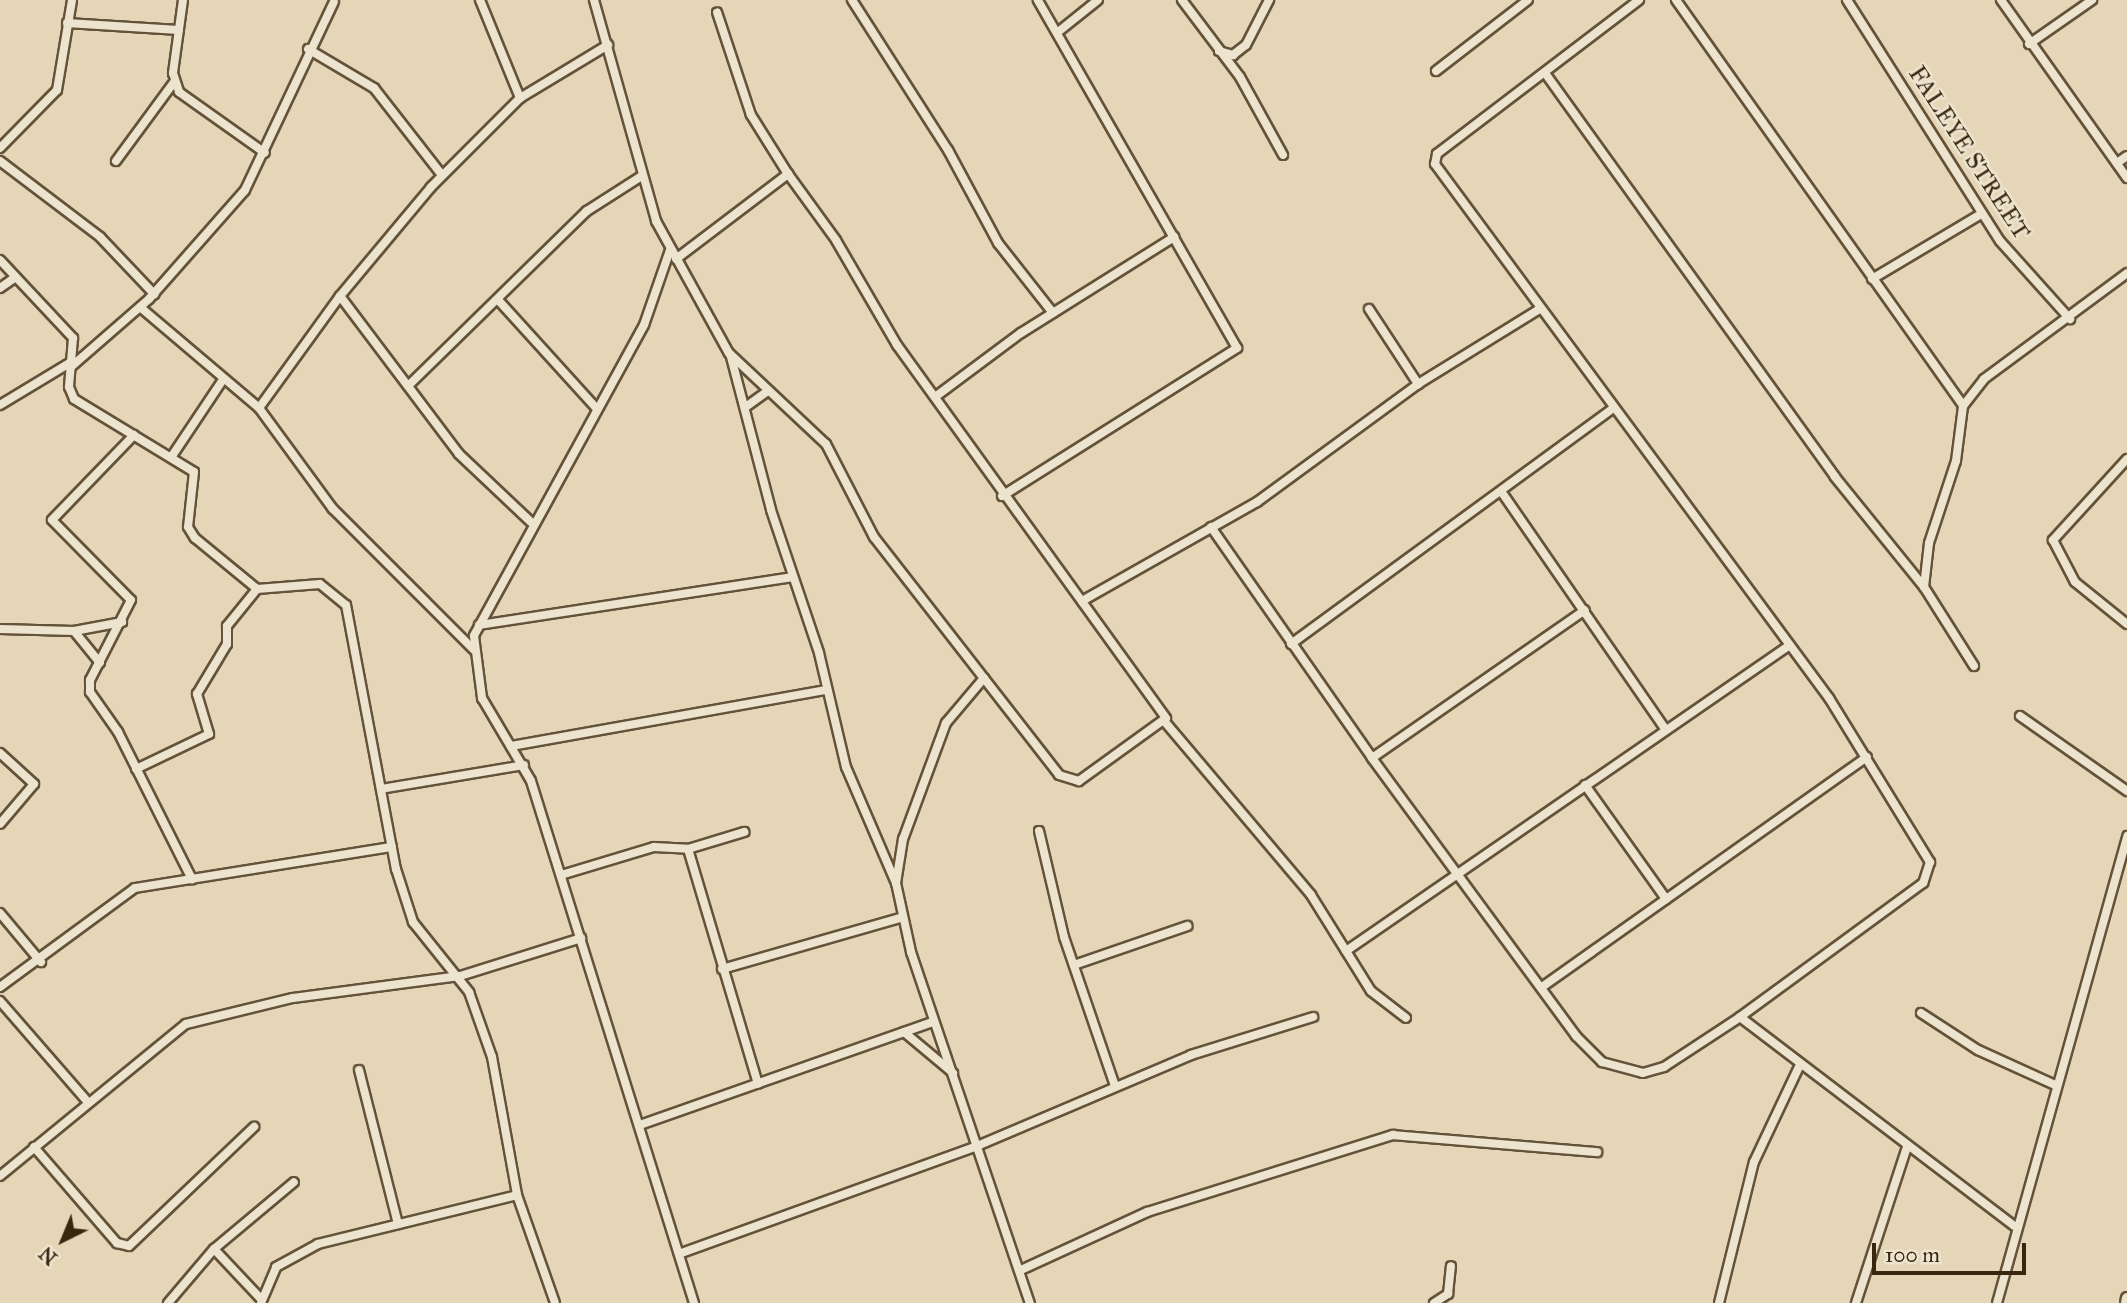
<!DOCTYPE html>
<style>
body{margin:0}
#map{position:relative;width:2127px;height:1303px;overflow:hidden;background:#e4d6b6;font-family:"IM FELL Great Primer",serif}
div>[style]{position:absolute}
.roads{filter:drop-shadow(2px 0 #645239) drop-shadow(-2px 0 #645239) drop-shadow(0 2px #645239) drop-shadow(0 -2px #645239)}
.minor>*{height:8px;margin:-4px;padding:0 4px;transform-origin:4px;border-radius:4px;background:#ede4d0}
.tertiary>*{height:10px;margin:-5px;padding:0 5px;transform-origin:5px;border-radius:5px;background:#ede4d0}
span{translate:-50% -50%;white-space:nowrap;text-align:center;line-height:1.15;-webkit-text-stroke:5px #ede4d0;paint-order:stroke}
.street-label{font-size:24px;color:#39260f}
.north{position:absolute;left:28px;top:1205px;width:70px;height:70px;-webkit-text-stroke:5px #ede4d0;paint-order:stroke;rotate:223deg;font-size:19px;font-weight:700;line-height:28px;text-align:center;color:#39260f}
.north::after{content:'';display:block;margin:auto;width:24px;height:32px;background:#39260f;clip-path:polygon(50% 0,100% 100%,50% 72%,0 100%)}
.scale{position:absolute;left:1872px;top:1243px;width:154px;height:32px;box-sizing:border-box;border:4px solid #39260f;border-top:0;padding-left:9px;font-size:21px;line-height:24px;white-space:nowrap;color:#39260f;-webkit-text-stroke:5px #ede4d0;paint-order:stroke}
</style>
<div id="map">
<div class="roads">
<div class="minor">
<div style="left:183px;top:0;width:74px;rotate:97.8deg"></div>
<div style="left:173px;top:73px;width:20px;rotate:72deg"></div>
<div style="left:179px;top:92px;width:105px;rotate:35.3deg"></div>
<div style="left:480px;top:0;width:106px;rotate:67.8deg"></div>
<div style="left:594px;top:0;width:230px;rotate:74.3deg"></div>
<div style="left:656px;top:221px;width:151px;rotate:61.1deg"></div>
<div style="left:729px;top:353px;width:133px;rotate:43.2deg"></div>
<div style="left:826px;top:444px;width:105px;rotate:62.7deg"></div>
<div style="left:874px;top:537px;width:301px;rotate:52.1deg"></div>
<div style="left:1059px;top:775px;width:21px;rotate:17deg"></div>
<div style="left:1079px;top:781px;width:107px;rotate:-35.9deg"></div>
<div style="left:1166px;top:718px;width:460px;rotate:-125.8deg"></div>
<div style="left:897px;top:345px;width:121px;rotate:-120.2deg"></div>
<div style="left:836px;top:240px;width:82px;rotate:-126deg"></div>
<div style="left:788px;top:174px;width:70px;rotate:-122.1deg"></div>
<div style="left:751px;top:115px;width:108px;rotate:-108.3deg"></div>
<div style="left:852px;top:0;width:178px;rotate:57.4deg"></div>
<div style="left:948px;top:150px;width:106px;rotate:61.7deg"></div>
<div style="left:998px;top:243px;width:89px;rotate:51.8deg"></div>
<div style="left:1182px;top:0;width:96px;rotate:53deg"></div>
<div style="left:1240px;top:77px;width:89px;rotate:61.1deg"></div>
<div style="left:1639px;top:0;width:254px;rotate:142.7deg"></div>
<div style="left:1437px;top:154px;width:10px;rotate:101deg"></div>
<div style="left:1435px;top:164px;width:664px;rotate:53.58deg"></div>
<div style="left:1829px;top:698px;width:193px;rotate:58.4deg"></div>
<div style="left:1930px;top:862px;width:22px;rotate:108deg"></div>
<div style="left:1923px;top:883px;width:227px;rotate:143.8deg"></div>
<div style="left:1740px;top:1017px;width:345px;rotate:37.3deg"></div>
<div style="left:1676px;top:0;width:497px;rotate:54.7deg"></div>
<div style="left:1847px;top:0;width:285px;rotate:57.6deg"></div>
<div style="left:2000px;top:241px;width:105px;rotate:48.1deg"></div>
<div style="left:2001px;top:0;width:218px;rotate:54.7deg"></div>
<div style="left:67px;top:23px;width:112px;rotate:3.6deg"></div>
<div style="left:1058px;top:32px;width:51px;rotate:-38.7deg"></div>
<div style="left:2029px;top:44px;width:77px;rotate:-34.9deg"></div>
<div style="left:308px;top:49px;width:77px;rotate:30.6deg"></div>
<div style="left:374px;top:88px;width:110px;rotate:52deg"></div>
<div style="left:1219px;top:51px;width:15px;rotate:16deg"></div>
<div style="left:1233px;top:55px;width:16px;rotate:-38deg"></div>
<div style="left:1246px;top:45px;width:51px;rotate:-62.9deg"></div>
<div style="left:1436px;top:71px;width:116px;rotate:-37.7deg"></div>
<div style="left:1545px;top:73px;width:497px;rotate:54.3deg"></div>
<div style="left:1835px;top:477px;width:141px;rotate:51deg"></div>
<div style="left:0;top:148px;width:81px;rotate:-45.5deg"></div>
<div style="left:57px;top:90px;width:91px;rotate:-80.5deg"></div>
<div style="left:0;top:161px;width:126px;rotate:37.2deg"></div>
<div style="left:100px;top:237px;width:79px;rotate:46.5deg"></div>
<div style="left:116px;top:161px;width:98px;rotate:-53.7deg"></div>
<div style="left:2117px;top:163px;width:12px;rotate:-35deg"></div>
<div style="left:670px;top:250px;width:79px;rotate:109.1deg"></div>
<div style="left:644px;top:325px;width:354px;rotate:118.7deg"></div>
<div style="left:474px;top:636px;width:63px;rotate:82.6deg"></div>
<div style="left:482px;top:698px;width:96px;rotate:59.4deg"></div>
<div style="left:531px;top:781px;width:547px;rotate:72.66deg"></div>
<div style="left:676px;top:259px;width:141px;rotate:-37.2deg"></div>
<div style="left:0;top:260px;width:107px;rotate:46.9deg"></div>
<div style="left:73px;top:338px;width:49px;rotate:94.7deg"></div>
<div style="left:69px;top:387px;width:13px;rotate:67deg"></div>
<div style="left:74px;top:399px;width:140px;rotate:31.3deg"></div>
<div style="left:194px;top:472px;width:55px;rotate:96.2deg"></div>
<div style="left:188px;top:527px;width:13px;rotate:58deg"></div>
<div style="left:195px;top:538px;width:80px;rotate:39.4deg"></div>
<div style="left:257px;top:589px;width:63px;rotate:-4.5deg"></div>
<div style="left:320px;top:584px;width:33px;rotate:39deg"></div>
<div style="left:346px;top:605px;width:269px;rotate:79.3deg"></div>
<div style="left:396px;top:869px;width:56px;rotate:72.2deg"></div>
<div style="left:413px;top:922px;width:90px;rotate:51.3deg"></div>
<div style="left:469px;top:992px;width:69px;rotate:70.5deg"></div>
<div style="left:492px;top:1057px;width:140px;rotate:79.7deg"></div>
<div style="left:517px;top:1195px;width:114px;rotate:70.6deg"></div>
<div style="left:1872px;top:279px;width:127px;rotate:-30.8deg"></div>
<div style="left:0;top:288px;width:19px;rotate:-35deg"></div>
<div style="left:340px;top:296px;width:198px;rotate:53deg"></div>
<div style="left:459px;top:454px;width:99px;rotate:43.4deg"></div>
<div style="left:500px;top:302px;width:144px;rotate:47.8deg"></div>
<div style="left:140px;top:307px;width:156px;rotate:40.3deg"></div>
<div style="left:259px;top:408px;width:125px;rotate:53.8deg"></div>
<div style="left:333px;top:509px;width:199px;rotate:45deg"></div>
<div style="left:1369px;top:309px;width:90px;rotate:56.8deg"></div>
<div style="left:731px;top:357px;width:158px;rotate:75.3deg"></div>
<div style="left:771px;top:510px;width:151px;rotate:71.4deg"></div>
<div style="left:819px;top:653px;width:117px;rotate:76.7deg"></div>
<div style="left:846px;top:767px;width:126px;rotate:66.7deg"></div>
<div style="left:72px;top:366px;width:102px;rotate:-41deg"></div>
<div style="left:149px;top:299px;width:145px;rotate:-48.6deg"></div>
<div style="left:245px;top:190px;width:208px;rotate:-64.7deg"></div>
<div style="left:408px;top:386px;width:250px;rotate:-44.4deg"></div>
<div style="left:587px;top:211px;width:63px;rotate:-32.7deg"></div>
<div style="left:935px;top:397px;width:107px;rotate:-36.7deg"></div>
<div style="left:1021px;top:333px;width:181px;rotate:-32.1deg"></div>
<div style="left:0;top:405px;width:85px;rotate:-31.1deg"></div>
<div style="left:747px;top:406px;width:24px;rotate:-36deg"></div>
<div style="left:259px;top:408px;width:138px;rotate:-54.1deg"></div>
<div style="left:340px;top:296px;width:142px;rotate:-50.1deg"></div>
<div style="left:431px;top:187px;width:126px;rotate:-45deg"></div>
<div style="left:520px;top:98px;width:103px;rotate:-31.1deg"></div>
<div style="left:134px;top:435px;width:118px;rotate:134deg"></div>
<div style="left:52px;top:520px;width:112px;rotate:45.4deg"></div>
<div style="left:131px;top:600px;width:90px;rotate:117.1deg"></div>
<div style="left:90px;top:680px;width:12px;rotate:90deg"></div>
<div style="left:90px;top:692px;width:49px;rotate:55deg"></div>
<div style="left:118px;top:732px;width:165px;rotate:63.3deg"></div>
<div style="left:172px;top:456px;width:90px;rotate:-56.3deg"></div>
<div style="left:2127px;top:459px;width:110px;rotate:132.4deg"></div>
<div style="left:2053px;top:540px;width:47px;rotate:62.4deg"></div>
<div style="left:2075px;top:582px;width:67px;rotate:38.9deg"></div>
<div style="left:1503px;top:494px;width:285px;rotate:55.4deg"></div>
<div style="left:1002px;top:496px;width:278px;rotate:-32.2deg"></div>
<div style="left:1237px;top:348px;width:401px;rotate:-119.8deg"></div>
<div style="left:1211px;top:527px;width:282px;rotate:55.1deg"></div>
<div style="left:1372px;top:758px;width:345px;rotate:53.7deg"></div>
<div style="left:1576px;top:1036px;width:37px;rotate:45deg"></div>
<div style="left:1602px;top:1062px;width:42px;rotate:15deg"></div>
<div style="left:1643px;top:1073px;width:22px;rotate:-16deg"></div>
<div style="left:1664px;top:1067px;width:91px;rotate:-33.3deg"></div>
<div style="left:1082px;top:601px;width:201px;rotate:-29.5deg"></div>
<div style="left:1257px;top:502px;width:200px;rotate:-36.2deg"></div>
<div style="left:1418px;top:384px;width:141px;rotate:-31.7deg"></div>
<div style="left:479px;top:625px;width:317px;rotate:-8.7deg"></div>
<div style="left:0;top:629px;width:74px;rotate:1.5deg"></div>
<div style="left:74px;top:631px;width:49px;rotate:-10.6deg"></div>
<div style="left:74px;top:631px;width:41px;rotate:50.9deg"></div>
<div style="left:1291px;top:644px;width:396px;rotate:-36.2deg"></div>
<div style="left:1974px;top:666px;width:93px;rotate:-122.3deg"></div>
<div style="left:1924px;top:587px;width:44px;rotate:-83.5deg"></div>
<div style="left:1929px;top:543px;width:86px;rotate:-71.8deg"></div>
<div style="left:1956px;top:461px;width:55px;rotate:-82.7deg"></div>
<div style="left:1963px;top:406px;width:34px;rotate:-52deg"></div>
<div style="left:1984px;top:379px;width:178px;rotate:-36.5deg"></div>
<div style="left:984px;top:678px;width:59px;rotate:130.2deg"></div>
<div style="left:946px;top:723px;width:124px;rotate:110.3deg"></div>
<div style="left:903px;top:839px;width:45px;rotate:99deg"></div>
<div style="left:896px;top:883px;width:71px;rotate:77.7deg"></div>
<div style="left:911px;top:952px;width:371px;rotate:71.3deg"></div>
<div style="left:2020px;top:716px;width:131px;rotate:35deg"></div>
<div style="left:1165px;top:722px;width:226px;rotate:49.8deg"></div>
<div style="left:1311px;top:895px;width:113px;rotate:58deg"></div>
<div style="left:1371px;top:991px;width:44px;rotate:37.6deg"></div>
<div style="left:511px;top:746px;width:319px;rotate:-10.1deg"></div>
<div style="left:0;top:753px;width:46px;rotate:42.4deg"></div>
<div style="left:34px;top:784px;width:52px;rotate:130.4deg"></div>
<div style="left:1372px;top:758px;width:259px;rotate:-34.8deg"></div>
<div style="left:136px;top:769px;width:81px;rotate:-25.6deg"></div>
<div style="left:209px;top:734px;width:42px;rotate:-106.7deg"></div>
<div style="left:197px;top:694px;width:58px;rotate:-59deg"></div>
<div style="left:227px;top:644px;width:18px;rotate:-90deg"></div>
<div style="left:227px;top:626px;width:48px;rotate:-51deg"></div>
<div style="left:1585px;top:785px;width:140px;rotate:54.6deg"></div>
<div style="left:381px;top:789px;width:145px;rotate:-9.5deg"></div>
<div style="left:1039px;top:831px;width:109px;rotate:76.7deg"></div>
<div style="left:1064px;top:937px;width:157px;rotate:71.1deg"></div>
<div style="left:688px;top:849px;width:245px;rotate:73.4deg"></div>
<div style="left:561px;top:875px;width:97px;rotate:-16.8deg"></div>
<div style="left:654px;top:847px;width:34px;rotate:3deg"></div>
<div style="left:688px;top:849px;width:59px;rotate:-16.9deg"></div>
<div style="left:0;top:913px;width:64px;rotate:50.1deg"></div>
<div style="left:1346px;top:951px;width:536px;rotate:-34.58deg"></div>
<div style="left:1074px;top:965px;width:120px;rotate:-19deg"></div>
<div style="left:722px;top:969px;width:188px;rotate:-16deg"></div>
<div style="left:0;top:987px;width:167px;rotate:-36.3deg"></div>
<div style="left:135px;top:888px;width:260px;rotate:-9.1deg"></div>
<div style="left:1542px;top:987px;width:398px;rotate:-35.3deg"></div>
<div style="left:0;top:1001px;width:133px;rotate:49deg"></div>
<div style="left:1921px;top:1013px;width:68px;rotate:33deg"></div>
<div style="left:1978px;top:1050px;width:85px;rotate:24.4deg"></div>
<div style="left:904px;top:1032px;width:64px;rotate:39.9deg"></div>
<div style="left:359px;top:1070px;width:159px;rotate:75.8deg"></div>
<div style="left:640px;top:1125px;width:311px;rotate:-19.4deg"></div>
<div style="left:34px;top:1147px;width:127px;rotate:49.2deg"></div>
<div style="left:117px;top:1243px;width:12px;rotate:14deg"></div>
<div style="left:129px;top:1246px;width:173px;rotate:-43.6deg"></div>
<div style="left:0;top:1176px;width:240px;rotate:-39.3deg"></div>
<div style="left:186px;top:1024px;width:110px;rotate:-13.7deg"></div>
<div style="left:293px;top:998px;width:168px;rotate:-7.5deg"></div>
<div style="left:460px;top:976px;width:127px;rotate:-17.4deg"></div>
<div style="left:214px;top:1249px;width:69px;rotate:46.8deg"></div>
<div style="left:679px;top:1254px;width:317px;rotate:-19.9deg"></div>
<div style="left:977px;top:1146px;width:233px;rotate:-23deg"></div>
<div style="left:1191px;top:1055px;width:128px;rotate:-17.3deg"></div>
<div style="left:1021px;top:1270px;width:139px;rotate:-24.7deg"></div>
<div style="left:1147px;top:1212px;width:258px;rotate:-17.4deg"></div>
<div style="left:1393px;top:1135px;width:205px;rotate:4.8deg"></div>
<div style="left:168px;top:1303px;width:71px;rotate:-49.6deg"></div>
<div style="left:214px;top:1249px;width:104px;rotate:-39.9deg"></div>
<div style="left:261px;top:1303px;width:39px;rotate:-67deg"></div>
<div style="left:276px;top:1267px;width:48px;rotate:-28.7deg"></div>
<div style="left:318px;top:1244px;width:205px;rotate:-13.8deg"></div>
<div style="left:1434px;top:1303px;width:17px;rotate:-33deg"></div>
<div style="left:1448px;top:1294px;width:28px;rotate:-84deg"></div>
<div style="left:1719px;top:1303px;width:145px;rotate:-76.1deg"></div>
<div style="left:1754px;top:1162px;width:105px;rotate:-64.7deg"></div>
<div style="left:1856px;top:1303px;width:164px;rotate:-71.9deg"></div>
<div style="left:1997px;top:1303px;width:485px;rotate:-74.4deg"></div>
</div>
<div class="tertiary">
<div style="left:2126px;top:1303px;width:5px;rotate:-79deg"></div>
</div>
</div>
<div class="street-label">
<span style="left:1969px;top:153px;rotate:57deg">FALEYE STREET</span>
</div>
<div class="north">N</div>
<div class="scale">100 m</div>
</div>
